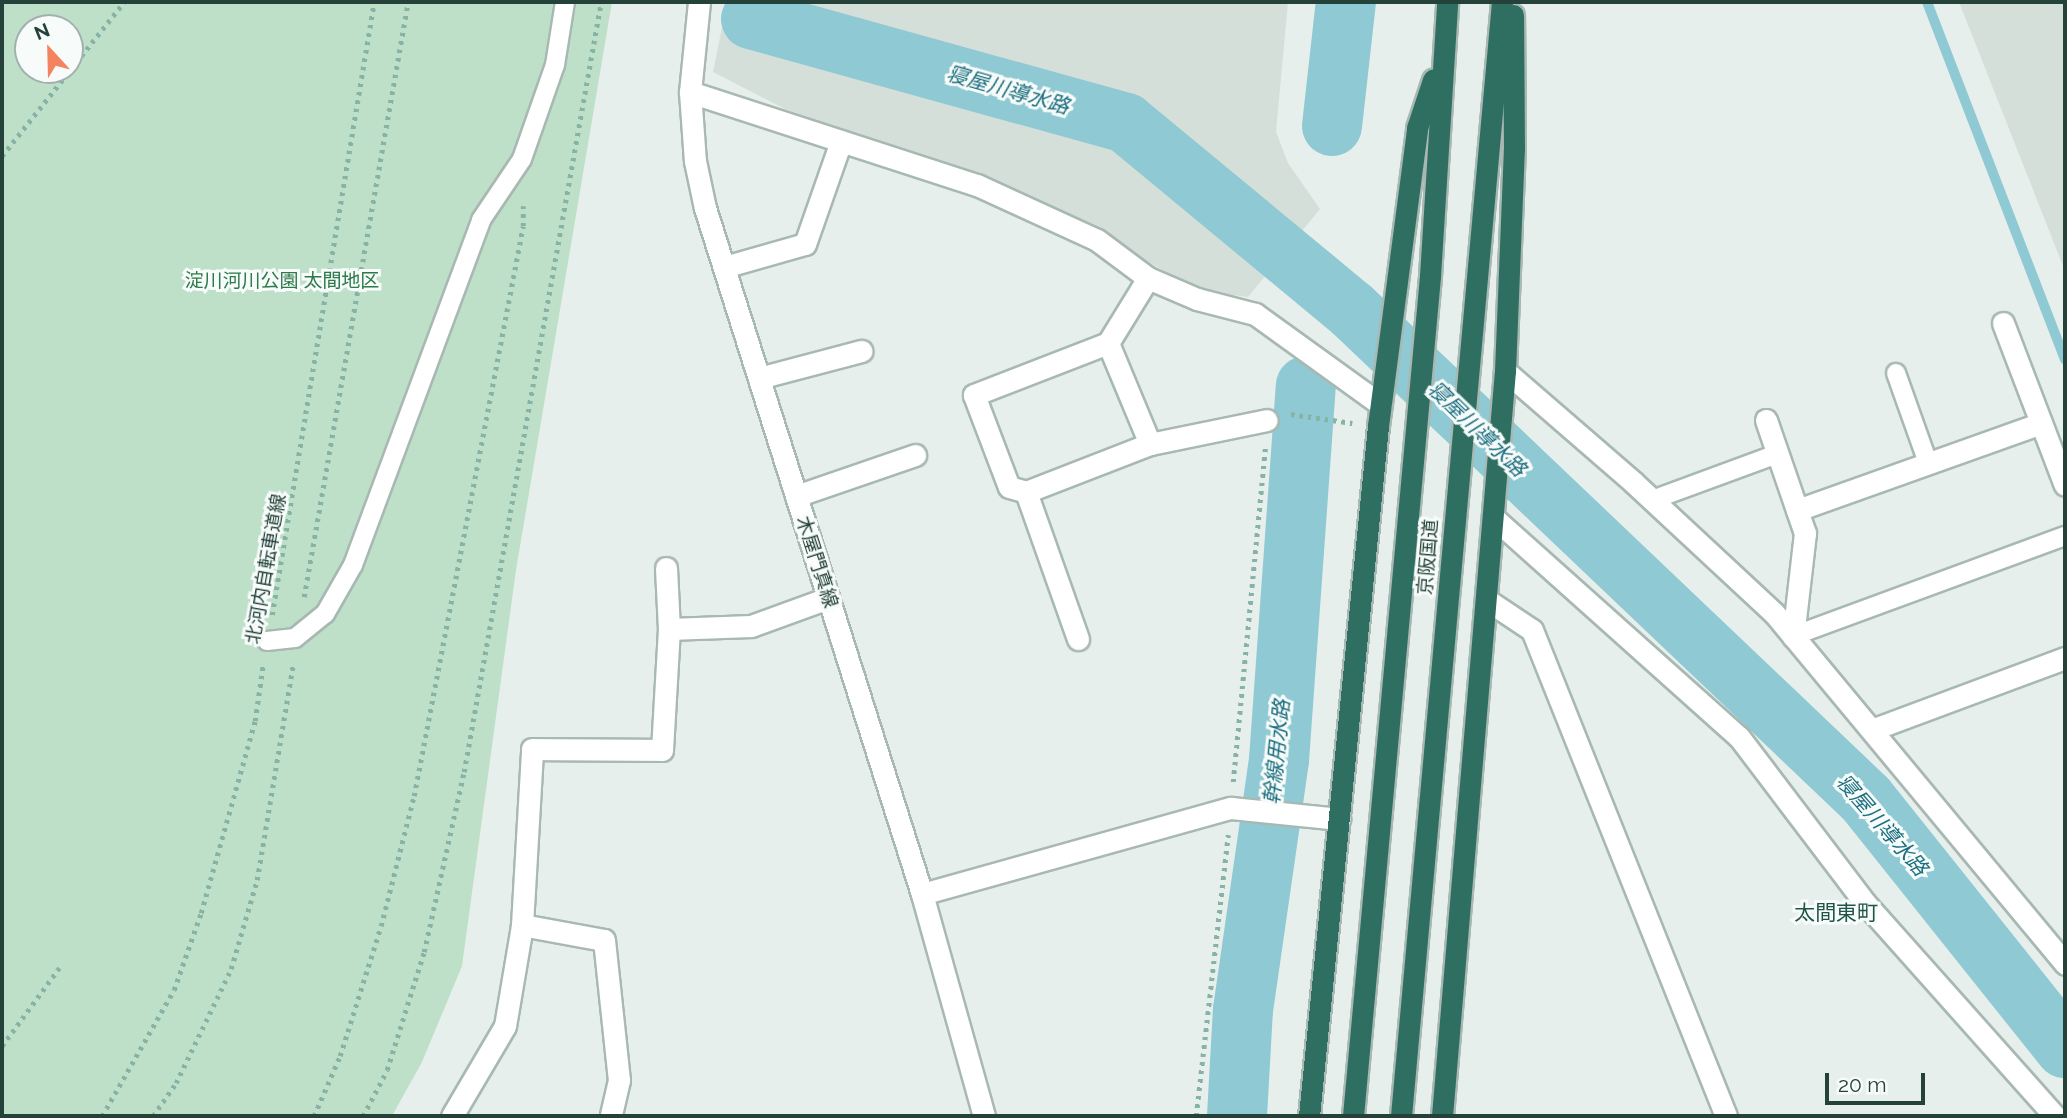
<!DOCTYPE html>
<meta charset="utf-8">
<style>
body{margin:0}
#map{position:relative;width:2067px;height:1118px;overflow:hidden;background:#e6efeb;font-family:Raleway,"Noto Sans JP",sans-serif}
div>[style]{position:absolute}
.built>*{inset:0;background:#d4dfda}
.green>*{inset:0;background:#bfe0c8}
.stream>*{height:10px;margin:-5px;padding:0 5px;transform-origin:5px;border-radius:5px;background:#8ec9d4}
.river>*{height:60px;margin:-30px;padding:0 30px;transform-origin:30px;border-radius:30px;background:#8ec9d4}
.path>*{height:4.5px;margin-top:-2.25px;transform-origin:0;background:repeating-linear-gradient(90deg,#86b3a5 0 3.5px,transparent 0 8.5px)}
.roads{filter:drop-shadow(2px 0 #a8b8b2) drop-shadow(-2px 0 #a8b8b2) drop-shadow(0 2px #a8b8b2) drop-shadow(0 -2px #a8b8b2)}
.lane>*{height:18px;margin:-9px;padding:0 9px;transform-origin:9px;border-radius:9px;background:#fff}
.street>*{height:21px;margin:-10.5px;padding:0 10.5px;transform-origin:10.5px;border-radius:10.5px;background:#fff}
.secondary>*{height:21px;margin:-10.5px;padding:0 10.5px;transform-origin:10.5px;border-radius:10.5px;background:#fff}
.highway>*{height:21px;margin:-10.5px;padding:0 10.5px;transform-origin:10.5px;border-radius:10.5px;background:#2f6f62}
span{translate:-50% -50%;white-space:nowrap;text-align:center;line-height:1.15;-webkit-text-stroke:6px #f7fbf9;paint-order:stroke}
.park-label{font-size:19px;color:#2d7a4b}
.street-label{font-size:19px;color:#24423a}
.water-label{font-size:21px;color:#1c6f80;font-style:italic}
.neighbourhood-label{font-size:21px;color:#1f5548}
.frame{position:absolute;inset:0;border:4px solid #24423a;pointer-events:none}
.north{position:absolute;left:14px;top:14px;width:70px;height:70px;box-sizing:border-box;background:#f7fbf9;border:2px solid #a3b1ad;border-radius:50%;rotate:338deg;font-size:19px;font-weight:700;line-height:28px;text-align:center;color:#24423a}
.north::after{content:'';display:block;margin:auto;width:24px;height:32px;background:#f4845f;clip-path:polygon(50% 0,100% 100%,50% 72%,0 100%)}
.scale{position:absolute;left:1825px;top:1073px;width:100px;height:32px;box-sizing:border-box;border:4px solid #24423a;border-top:0;padding-left:9px;font-size:21px;line-height:24px;white-space:nowrap;color:#24423a;-webkit-text-stroke:5px #f7fbf9;paint-order:stroke}
</style>
<div id="map">
<div class="built">
<div style="clip-path:polygon(727px 2px,1288px 2px,1276px 132px,1288px 163px,1320px 209px,1248px 297px,1201px 291px,1056px 211px,981px 176px,785px 109px,713px 72px)"></div>
<div style="clip-path:polygon(1959px 2px,2065px 2px,2065px 271px)"></div>
</div>
<div class="green">
<div style="clip-path:polygon(evenodd,2px 2px,612px 2px,516px 570px,462px 966px,422px 1062px,392px 1116px,2px 1116px,2px 2px,28px 28px,70px 28px,70px 70px,28px 70px,28px 28px)"></div>
</div>
<div class="stream">
<div style="left:1927px;top:2px;width:383px;rotate:68.9deg"></div>
</div>
<div class="river">
<div style="left:751px;top:19px;width:389px;rotate:15.5deg"></div>
<div style="left:1126px;top:123px;width:293px;rotate:39.6deg"></div>
<div style="left:1352px;top:310px;width:709px;rotate:43.57deg"></div>
<div style="left:1866px;top:799px;width:319px;rotate:51.4deg"></div>
<div style="left:1332px;top:126px;width:125px;rotate:-83.6deg"></div>
<div style="left:1237px;top:1116px;width:106px;rotate:-86.8deg"></div>
<div style="left:1243px;top:1010px;width:253px;rotate:-81.8deg"></div>
<div style="left:1279px;top:760px;width:375px;rotate:-85.9deg"></div>
</div>
<div class="path">
<div style="left:2px;top:156px;width:196px;rotate:-51.6deg"></div>
<div style="left:1291px;top:414px;width:62px;rotate:8.4deg"></div>
<div style="left:304px;top:597px;width:604px;rotate:-80.09deg"></div>
<div style="left:272px;top:615px;width:621px;rotate:-80.55deg"></div>
<div style="left:1233px;top:782px;width:335px;rotate:-84.5deg"></div>
<div style="left:2px;top:1046px;width:97px;rotate:-53.8deg"></div>
<div style="left:102px;top:1116px;width:145px;rotate:-60.3deg"></div>
<div style="left:174px;top:990px;width:82px;rotate:-70.7deg"></div>
<div style="left:201px;top:913px;width:199px;rotate:-74.3deg"></div>
<div style="left:255px;top:721px;width:57px;rotate:-81.9deg"></div>
<div style="left:153px;top:1116px;width:40px;rotate:-55.1deg"></div>
<div style="left:176px;top:1083px;width:127px;rotate:-64.2deg"></div>
<div style="left:231px;top:969px;width:93px;rotate:-73.7deg"></div>
<div style="left:257px;top:880px;width:219px;rotate:-80.5deg"></div>
<div style="left:314px;top:1116px;width:65px;rotate:-66.6deg"></div>
<div style="left:340px;top:1056px;width:136px;rotate:-72.5deg"></div>
<div style="left:381px;top:926px;width:134px;rotate:-75.8deg"></div>
<div style="left:414px;top:796px;width:580px;rotate:-79.17deg"></div>
<div style="left:523px;top:226px;width:20px;rotate:-90deg"></div>
<div style="left:363px;top:1116px;width:52px;rotate:-62.4deg"></div>
<div style="left:387px;top:1070px;width:124px;rotate:-72.6deg"></div>
<div style="left:424px;top:952px;width:184px;rotate:-77.5deg"></div>
<div style="left:464px;top:772px;width:782px;rotate:-79.91deg"></div>
<div style="left:1196px;top:1116px;width:283px;rotate:-83.5deg"></div>
</div>
<div class="roads">
<div class="lane">
<div style="left:1896px;top:373px;width:96px;rotate:70.4deg"></div>
<div style="left:1652px;top:500px;width:133px;rotate:-20.2deg"></div>
<div style="left:1793px;top:636px;width:290px;rotate:-20.2deg"></div>
<div style="left:267px;top:641px;width:28px;rotate:-6deg"></div>
<div style="left:295px;top:638px;width:38px;rotate:-39deg"></div>
<div style="left:325px;top:614px;width:56px;rotate:-60.3deg"></div>
<div style="left:353px;top:565px;width:368px;rotate:-69.6deg"></div>
<div style="left:481px;top:220px;width:73px;rotate:-56.1deg"></div>
<div style="left:522px;top:159px;width:100px;rotate:-70.7deg"></div>
<div style="left:555px;top:65px;width:64px;rotate:-81deg"></div>
</div>
<div class="street">
<div style="left:690px;top:92px;width:302px;rotate:18deg"></div>
<div style="left:977px;top:185px;width:132px;rotate:24.6deg"></div>
<div style="left:1097px;top:240px;width:64px;rotate:36.7deg"></div>
<div style="left:1148px;top:278px;width:53px;rotate:23.2deg"></div>
<div style="left:1197px;top:299px;width:60px;rotate:14.5deg"></div>
<div style="left:1255px;top:314px;width:155px;rotate:35.8deg"></div>
<div style="left:724px;top:267px;width:84px;rotate:-15.9deg"></div>
<div style="left:805px;top:244px;width:109px;rotate:-70.7deg"></div>
<div style="left:2003px;top:323px;width:173px;rotate:69.1deg"></div>
<div style="left:1108px;top:343px;width:144px;rotate:158.8deg"></div>
<div style="left:974px;top:395px;width:98px;rotate:69.2deg"></div>
<div style="left:1009px;top:487px;width:18px;rotate:16deg"></div>
<div style="left:1026px;top:492px;width:133px;rotate:-21.2deg"></div>
<div style="left:1150px;top:444px;width:109px;rotate:-112.6deg"></div>
<div style="left:1108px;top:343px;width:76px;rotate:-58.4deg"></div>
<div style="left:1505px;top:371px;width:169px;rotate:40.9deg"></div>
<div style="left:1633px;top:482px;width:192px;rotate:42.9deg"></div>
<div style="left:1774px;top:613px;width:456px;rotate:50.3deg"></div>
<div style="left:759px;top:378px;width:106px;rotate:-14.8deg"></div>
<div style="left:1766px;top:420px;width:120px;rotate:71deg"></div>
<div style="left:1805px;top:533px;width:104px;rotate:96.6deg"></div>
<div style="left:1150px;top:444px;width:119px;rotate:-11.6deg"></div>
<div style="left:1026px;top:492px;width:156px;rotate:70.5deg"></div>
<div style="left:796px;top:496px;width:126px;rotate:-19deg"></div>
<div style="left:1797px;top:510px;width:259px;rotate:-19.6deg"></div>
<div style="left:1495px;top:519px;width:327px;rotate:41.8deg"></div>
<div style="left:1739px;top:737px;width:208px;rotate:52.8deg"></div>
<div style="left:1865px;top:903px;width:285px;rotate:48.3deg"></div>
<div style="left:666px;top:568px;width:61px;rotate:87.2deg"></div>
<div style="left:1487px;top:600px;width:54px;rotate:33.7deg"></div>
<div style="left:1532px;top:630px;width:523px;rotate:68.24deg"></div>
<div style="left:1874px;top:729px;width:204px;rotate:-20.4deg"></div>
<div style="left:922px;top:894px;width:321px;rotate:-15.6deg"></div>
<div style="left:1231px;top:808px;width:109px;rotate:5.8deg"></div>
<div style="left:522px;top:925px;width:83px;rotate:10.4deg"></div>
<div style="left:604px;top:940px;width:141px;rotate:83.9deg"></div>
<div style="left:619px;top:1080px;width:37px;rotate:103deg"></div>
<div style="left:452px;top:1116px;width:104px;rotate:-59.5deg"></div>
<div style="left:505px;top:1026px;width:102px;rotate:-80.4deg"></div>
<div style="left:522px;top:925px;width:176px;rotate:-86.7deg"></div>
<div style="left:532px;top:749px;width:130px;rotate:0.4deg"></div>
<div style="left:662px;top:750px;width:121px;rotate:-86.7deg"></div>
<div style="left:669px;top:629px;width:82px;rotate:-2.1deg"></div>
<div style="left:751px;top:626px;width:82px;rotate:-20deg"></div>
</div>
<div class="secondary">
<div style="left:699px;top:2px;width:90px;rotate:95.7deg"></div>
<div style="left:690px;top:92px;width:69px;rotate:85.9deg"></div>
<div style="left:695px;top:161px;width:48px;rotate:78deg"></div>
<div style="left:705px;top:208px;width:720px;rotate:72.45deg"></div>
<div style="left:922px;top:894px;width:230px;rotate:74.4deg"></div>
</div>
<div class="highway">
<div style="left:1309px;top:1116px;width:693px;rotate:-84.29deg"></div>
<div style="left:1378px;top:426px;width:301px;rotate:-82.5deg"></div>
<div style="left:1417px;top:128px;width:51px;rotate:-71.6deg"></div>
<div style="left:1353px;top:1116px;width:844px;rotate:-84.76deg"></div>
<div style="left:1430px;top:276px;width:275px;rotate:-86.4deg"></div>
<div style="left:1401px;top:1116px;width:1119px;rotate:-84.82deg"></div>
<div style="left:1442px;top:1116px;width:748px;rotate:-85.17deg"></div>
<div style="left:1505px;top:371px;width:222px;rotate:-87.7deg"></div>
<div style="left:1514px;top:149px;width:134px;rotate:-90.4deg"></div>
</div>
</div>
<div class="park-label">
<span style="left:282px;top:281px">淀川河川公園 太間地区</span>
</div>
<div class="street-label">
<span style="left:1428px;top:557px;rotate:-85deg">京阪国道</span>
<span style="left:817px;top:562px;rotate:72deg">木屋門真線</span>
<span style="left:266px;top:569px;rotate:-80deg">北河内自転車道線</span>
</div>
<div class="water-label">
<span style="left:1008px;top:90px;rotate:16deg">寝屋川導水路</span>
<span style="left:1477px;top:429px;rotate:44deg">寝屋川導水路</span>
<span style="left:1277px;top:752px;rotate:-84deg">幹線用水路</span>
<span style="left:1882px;top:825px;rotate:49deg">寝屋川導水路</span>
</div>
<div class="neighbourhood-label">
<span style="left:1836px;top:913px">太間東町</span>
</div>
<div class="frame"></div>
<div class="north">N</div>
<div class="scale">20 m</div>
</div>
